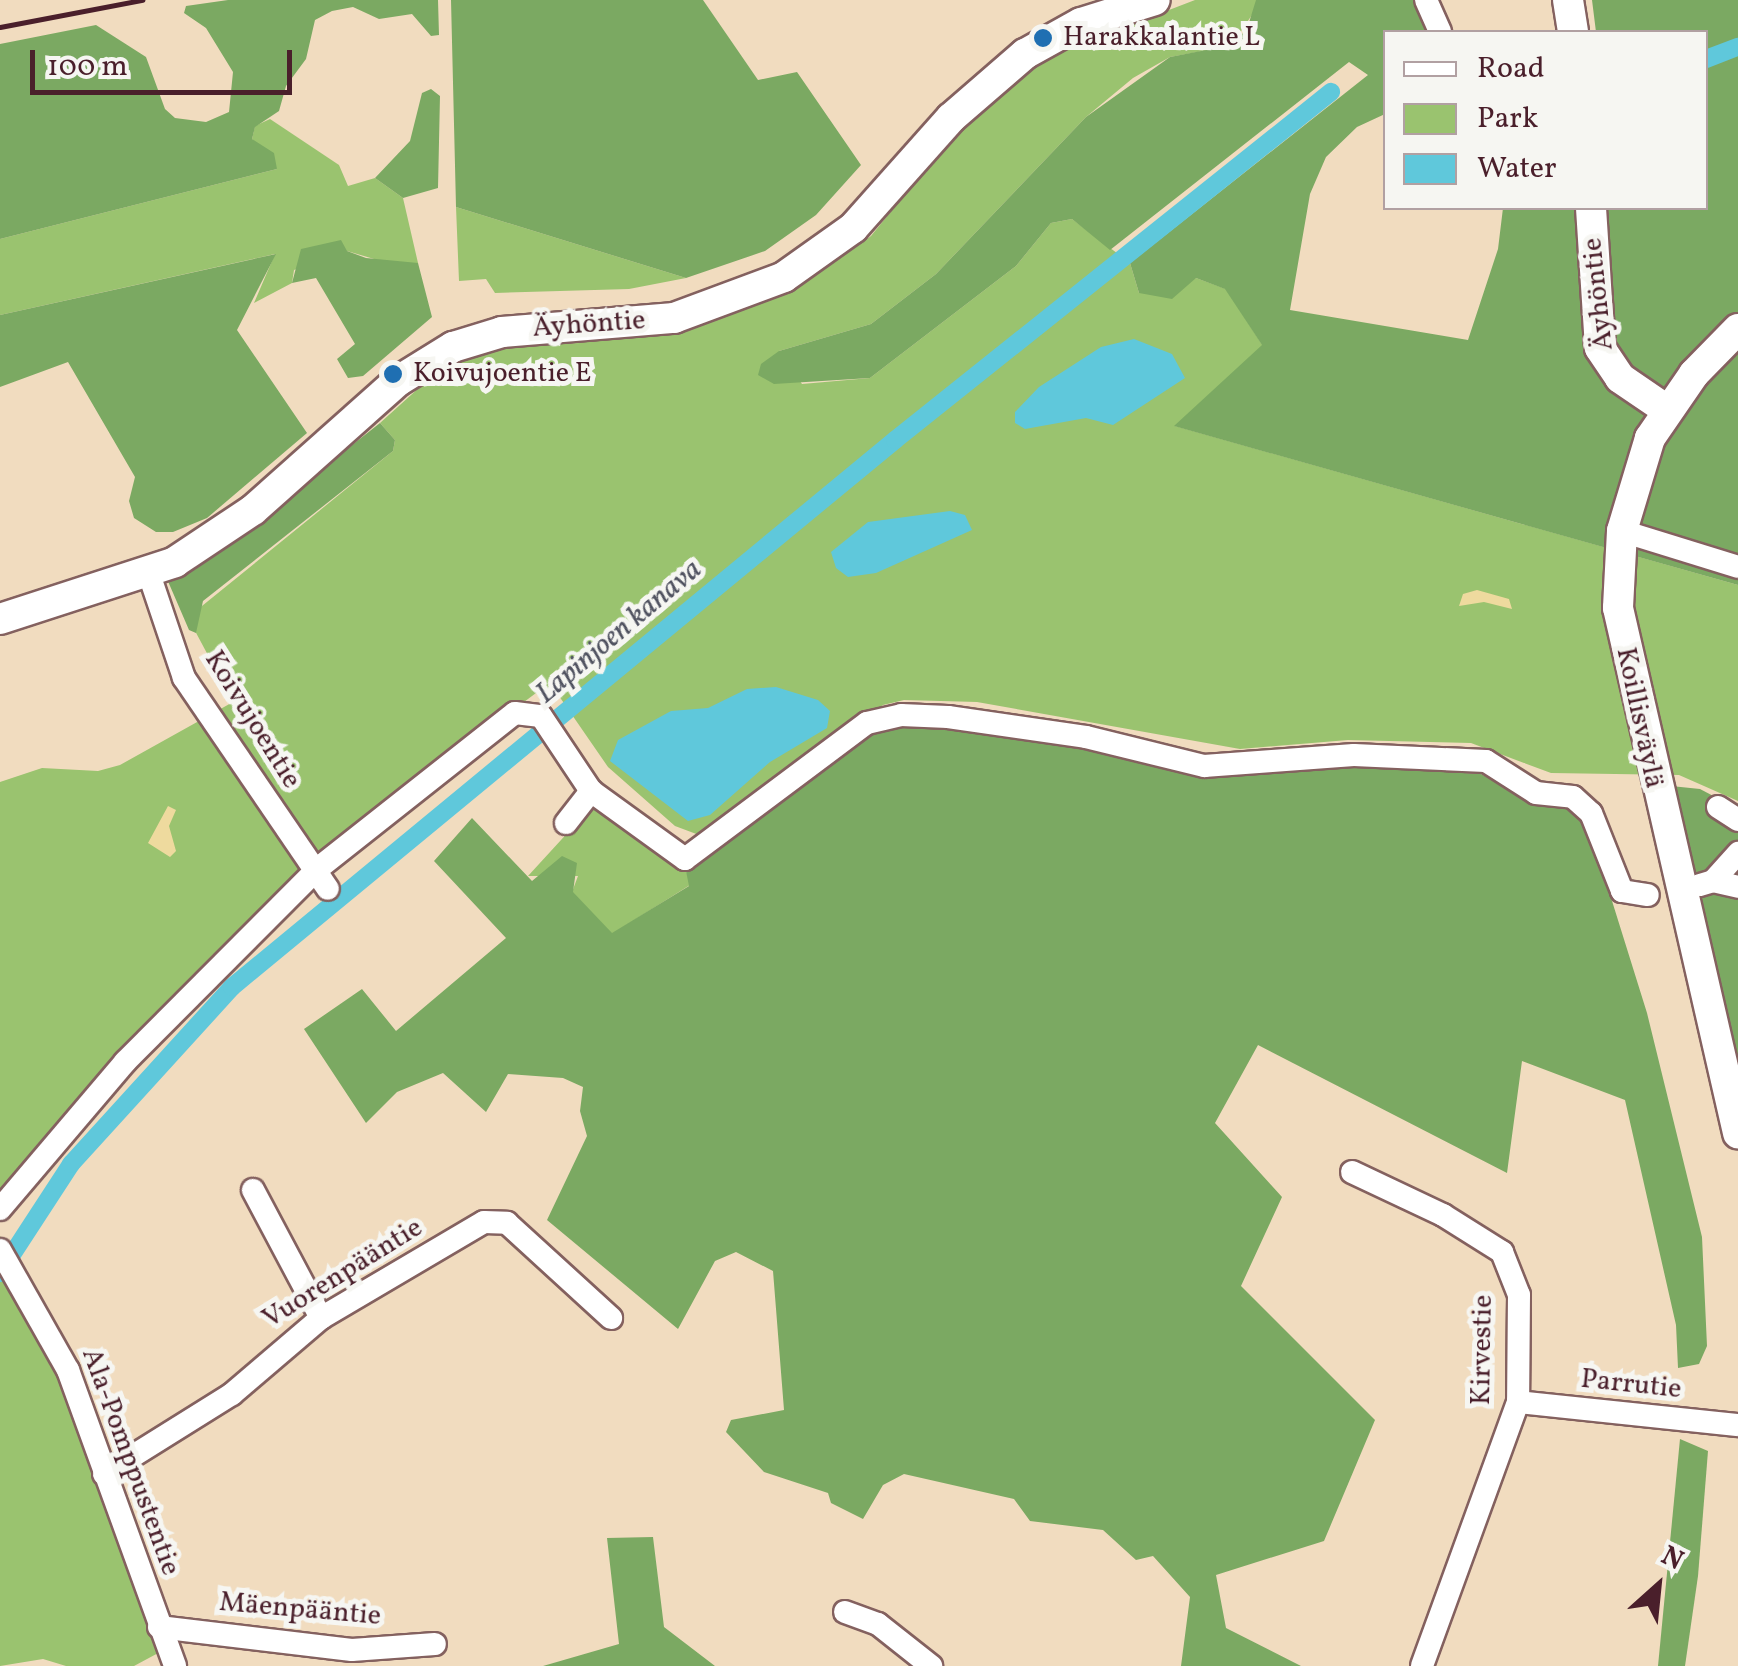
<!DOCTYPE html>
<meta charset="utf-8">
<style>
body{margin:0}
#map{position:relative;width:1738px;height:1666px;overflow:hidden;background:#f1dcbf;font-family:Vollkorn,serif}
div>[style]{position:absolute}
.green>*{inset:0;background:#9ac36f}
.forest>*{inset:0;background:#7ba962}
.sand>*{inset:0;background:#eeda9e}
.water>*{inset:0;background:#5fc8db}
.canal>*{height:18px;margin:-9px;padding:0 9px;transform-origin:9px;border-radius:9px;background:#5fc8db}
.roads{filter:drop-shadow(2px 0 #84615f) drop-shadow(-2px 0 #84615f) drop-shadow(0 2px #84615f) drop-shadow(0 -2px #84615f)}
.minor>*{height:22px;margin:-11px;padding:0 11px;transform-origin:11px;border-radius:11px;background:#fff}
.major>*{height:30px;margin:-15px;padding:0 15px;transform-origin:15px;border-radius:15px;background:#fff}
.rail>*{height:5px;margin:-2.5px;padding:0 2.5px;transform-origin:2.5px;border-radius:2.5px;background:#4a1f2b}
.dots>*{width:28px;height:28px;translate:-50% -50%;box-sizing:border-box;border:5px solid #f6f6f2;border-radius:50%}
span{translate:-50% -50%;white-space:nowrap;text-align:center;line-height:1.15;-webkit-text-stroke:10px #f6f6f2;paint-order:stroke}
.poi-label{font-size:28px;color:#4a1f2b}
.left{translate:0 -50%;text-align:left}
.street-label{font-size:28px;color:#4a1f2b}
.water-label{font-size:30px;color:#505260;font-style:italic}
.legend{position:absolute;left:1383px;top:30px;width:325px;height:180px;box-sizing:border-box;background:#f6f6f2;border:2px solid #b1a0a2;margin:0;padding:12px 18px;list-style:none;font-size:30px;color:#4a1f2b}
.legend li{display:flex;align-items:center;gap:20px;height:50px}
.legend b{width:50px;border:2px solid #b1a0a2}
.north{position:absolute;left:1608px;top:1536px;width:100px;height:100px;-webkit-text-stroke:8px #f6f6f2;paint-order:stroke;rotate:27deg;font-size:28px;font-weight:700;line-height:40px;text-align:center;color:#4a1f2b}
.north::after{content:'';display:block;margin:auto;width:35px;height:45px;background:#4a1f2b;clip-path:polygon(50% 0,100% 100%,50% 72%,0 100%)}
.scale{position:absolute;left:30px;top:50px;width:262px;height:45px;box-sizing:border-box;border:5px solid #4a1f2b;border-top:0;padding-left:12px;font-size:30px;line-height:35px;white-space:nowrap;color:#4a1f2b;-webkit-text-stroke:8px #f6f6f2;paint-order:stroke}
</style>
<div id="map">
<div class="green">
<div style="clip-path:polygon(1195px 0,1256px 0,1258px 6px,1231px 46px,1170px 57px,1133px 78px,1086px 117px,936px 274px,871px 324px,779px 351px,802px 384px,870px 378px,1016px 266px,1051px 223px,1072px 219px,1130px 263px,1139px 293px,1196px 278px,1226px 289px,1263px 346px,1175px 426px,1738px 585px,1738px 801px,1679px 775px,1551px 773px,1471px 743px,1348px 740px,1240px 749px,977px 702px,904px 700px,883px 705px,707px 838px,675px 826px,608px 767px,559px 696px,540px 690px,331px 847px,0 1200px,0 782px,42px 768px,98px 771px,120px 765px,233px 702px,194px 629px,197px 610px,393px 451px,395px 440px,380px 423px,421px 386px,457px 371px,462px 359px,507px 345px,580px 343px,586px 335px,777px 294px,808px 281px,871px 236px,970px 114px,1031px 63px,1117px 18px,1130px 25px)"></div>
<div style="clip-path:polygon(270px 119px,339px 165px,348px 186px,375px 178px,403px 198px,418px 263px,391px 264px,347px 251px,294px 270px,292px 283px,254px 303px,275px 254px,0 315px,0 239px,277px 169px,252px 139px,255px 126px)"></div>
<div style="clip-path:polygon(456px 207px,686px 278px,629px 289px,495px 293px,486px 279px,459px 281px)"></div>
<div style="clip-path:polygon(594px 804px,685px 866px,690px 885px,612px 934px,572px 892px,578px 876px,528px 876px)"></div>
<div style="clip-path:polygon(0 1236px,54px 1320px,88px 1399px,175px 1644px,134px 1666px,66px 1666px,43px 1659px,0 1666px)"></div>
</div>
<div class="forest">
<div style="clip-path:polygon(228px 0,438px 0,439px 35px,431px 36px,412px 14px,379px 19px,353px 7px,332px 11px,315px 20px,306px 59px,286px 86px,279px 111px,255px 127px,252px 139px,274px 153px,277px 169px,0 239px,0 44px,96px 25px,146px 57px,165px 109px,175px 118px,206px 122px,229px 112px,233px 72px,206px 28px,184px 13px,186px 6px)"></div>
<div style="clip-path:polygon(451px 0,703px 0,758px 80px,797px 72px,861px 165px,816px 215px,765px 251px,686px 278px,456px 207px)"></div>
<div style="clip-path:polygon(1256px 0,1426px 0,1440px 32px,1386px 32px,1385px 114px,1357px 127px,1326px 157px,1310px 194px,1290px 310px,1468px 340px,1498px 249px,1503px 208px,1706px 208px,1706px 32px,1596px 32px,1592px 0,1738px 0,1738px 585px,1174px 426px,1262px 345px,1225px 289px,1196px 278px,1172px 299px,1139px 293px,1130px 263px,1368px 75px,1349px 62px,1110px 250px,1072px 219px,1051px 223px,1016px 266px,870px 378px,774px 384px,758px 375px,761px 364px,779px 351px,871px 324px,936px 274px,1086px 117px,1170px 57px,1232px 45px,1247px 29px)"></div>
<div style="clip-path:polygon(431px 89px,440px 96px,438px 188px,403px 198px,375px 178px,410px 141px,422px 93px)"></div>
<div style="clip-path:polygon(341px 240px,347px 251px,366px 258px,418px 263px,432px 317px,363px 376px,348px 378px,337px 359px,355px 344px,316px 278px,292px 283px,301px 249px)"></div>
<div style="clip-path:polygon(276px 254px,237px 330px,307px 433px,207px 518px,173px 532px,156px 532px,134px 518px,129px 501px,135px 477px,68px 362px,0 387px,0 315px)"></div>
<div style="clip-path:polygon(380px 423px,395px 440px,393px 451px,203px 601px,196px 633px,189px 630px,167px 579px,200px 565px)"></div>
<div style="clip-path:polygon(903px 727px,1009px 734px,1170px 768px,1237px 775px,1366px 767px,1481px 774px,1536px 803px,1555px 796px,1588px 824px,1647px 1013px,1702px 1237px,1707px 1346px,1699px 1364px,1678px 1368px,1676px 1325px,1625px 1100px,1522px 1061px,1507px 1173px,1258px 1045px,1215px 1123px,1282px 1197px,1241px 1286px,1375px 1420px,1324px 1541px,1216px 1575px,1226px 1628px,1301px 1666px,1181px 1666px,1190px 1597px,1153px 1556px,1136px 1560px,1103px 1530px,1030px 1521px,1014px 1499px,904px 1474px,883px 1485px,863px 1519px,831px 1503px,828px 1493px,764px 1472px,726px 1432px,731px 1420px,784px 1410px,773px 1271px,736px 1252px,715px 1261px,678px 1329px,547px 1220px,587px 1136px,580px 1111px,583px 1087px,563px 1078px,508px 1074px,486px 1112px,443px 1073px,397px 1092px,366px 1123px,304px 1029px,362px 989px,396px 1031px,506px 938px,434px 861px,472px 818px,532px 881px,562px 856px,577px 863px,573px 892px,612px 933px,689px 886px,685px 866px,875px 731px)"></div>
<div style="clip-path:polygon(1671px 786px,1700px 789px,1738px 809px,1738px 1076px)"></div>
<div style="clip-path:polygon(1680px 1439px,1708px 1451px,1698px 1576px,1685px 1666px,1658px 1666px)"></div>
<div style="clip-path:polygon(653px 1537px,664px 1627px,715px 1666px,543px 1666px,619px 1644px,607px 1538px)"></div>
</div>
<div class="sand">
<div style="clip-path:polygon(1477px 590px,1509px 599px,1512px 609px,1484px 602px,1459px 606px,1463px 594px)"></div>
<div style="clip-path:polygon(168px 806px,176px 810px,169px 826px,176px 851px,170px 857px,148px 843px)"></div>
</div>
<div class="water">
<div style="clip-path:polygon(1134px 339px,1172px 354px,1185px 378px,1113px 425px,1086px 418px,1025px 429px,1015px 423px,1015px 412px,1039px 387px,1101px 347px)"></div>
<div style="clip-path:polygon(950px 511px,965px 515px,972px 530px,876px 573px,848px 577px,836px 568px,831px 552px,868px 522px)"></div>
<div style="clip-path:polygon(776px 687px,818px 700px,830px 711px,827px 728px,770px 762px,710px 815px,688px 821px,610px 761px,618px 740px,671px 711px,708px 708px,747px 689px)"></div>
</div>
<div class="canal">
<div style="left:1706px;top:59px;width:34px;rotate:-21deg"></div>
<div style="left:0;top:1273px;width:130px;rotate:-56.9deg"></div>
<div style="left:71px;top:1164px;width:239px;rotate:-47.7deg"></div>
<div style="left:232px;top:987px;width:860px;rotate:-39.52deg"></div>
<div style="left:895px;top:440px;width:558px;rotate:-38.6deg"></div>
</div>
<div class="roads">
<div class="minor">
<div style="left:1426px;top:0;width:35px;rotate:66deg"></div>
<div style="left:1622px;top:531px;width:121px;rotate:17.2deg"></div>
<div style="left:148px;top:571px;width:113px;rotate:71.4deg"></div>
<div style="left:184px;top:678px;width:255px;rotate:55.7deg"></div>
<div style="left:1718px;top:807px;width:24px;rotate:33deg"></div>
<div style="left:566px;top:823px;width:41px;rotate:-52deg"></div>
<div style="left:1713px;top:881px;width:26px;rotate:13deg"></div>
<div style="left:1700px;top:885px;width:14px;rotate:-17deg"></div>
<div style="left:1713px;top:881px;width:38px;rotate:-48deg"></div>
<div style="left:1352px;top:1172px;width:101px;rotate:25.3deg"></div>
<div style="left:1443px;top:1215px;width:70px;rotate:32.1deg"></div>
<div style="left:1502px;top:1252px;width:46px;rotate:68.4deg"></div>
<div style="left:1519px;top:1295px;width:107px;rotate:90.5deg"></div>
<div style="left:1518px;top:1402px;width:281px;rotate:110deg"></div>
<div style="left:253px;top:1190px;width:145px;rotate:62deg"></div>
<div style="left:0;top:1209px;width:193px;rotate:-49.6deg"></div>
<div style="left:125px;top:1062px;width:271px;rotate:-45.1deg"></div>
<div style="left:316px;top:870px;width:253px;rotate:-38.3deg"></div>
<div style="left:515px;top:713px;width:26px;rotate:7deg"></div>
<div style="left:541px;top:716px;width:90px;rotate:56.3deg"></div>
<div style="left:591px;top:791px;width:116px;rotate:35.9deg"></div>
<div style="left:685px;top:859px;width:227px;rotate:-36.8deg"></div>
<div style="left:867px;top:723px;width:35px;rotate:-13deg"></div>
<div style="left:901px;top:715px;width:47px;rotate:2.4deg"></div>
<div style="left:948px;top:717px;width:139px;rotate:8.2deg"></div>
<div style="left:1086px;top:737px;width:122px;rotate:13.8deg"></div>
<div style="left:1204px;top:766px;width:150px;rotate:-4.2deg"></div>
<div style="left:1354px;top:755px;width:132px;rotate:2.6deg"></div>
<div style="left:1486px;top:761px;width:59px;rotate:32.6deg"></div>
<div style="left:1536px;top:793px;width:37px;rotate:6deg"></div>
<div style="left:1573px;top:797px;width:24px;rotate:42deg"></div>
<div style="left:1591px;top:813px;width:84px;rotate:68.3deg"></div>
<div style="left:1622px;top:891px;width:26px;rotate:9deg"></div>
<div style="left:0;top:1250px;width:138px;rotate:60.5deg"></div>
<div style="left:68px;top:1370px;width:315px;rotate:70.1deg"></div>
<div style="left:1518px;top:1402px;width:221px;rotate:6deg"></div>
<div style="left:104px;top:1474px;width:151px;rotate:-32deg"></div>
<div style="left:232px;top:1394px;width:117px;rotate:-40.5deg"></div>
<div style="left:321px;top:1318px;width:189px;rotate:-30.5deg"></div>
<div style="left:484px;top:1222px;width:23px;rotate:2deg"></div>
<div style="left:507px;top:1223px;width:141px;rotate:42.4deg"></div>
<div style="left:845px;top:1612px;width:35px;rotate:20deg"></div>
<div style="left:878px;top:1624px;width:68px;rotate:38.4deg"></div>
<div style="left:159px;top:1627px;width:194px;rotate:6.8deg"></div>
<div style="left:352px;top:1650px;width:83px;rotate:-4.1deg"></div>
</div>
<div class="major">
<div style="left:1568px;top:0;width:32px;rotate:81deg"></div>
<div style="left:1591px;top:208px;width:140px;rotate:86.3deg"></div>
<div style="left:1600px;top:348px;width:36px;rotate:56deg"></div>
<div style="left:1620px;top:378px;width:57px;rotate:34.2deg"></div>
<div style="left:1738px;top:329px;width:63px;rotate:134.4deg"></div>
<div style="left:1694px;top:374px;width:78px;rotate:124.5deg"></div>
<div style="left:1650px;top:438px;width:97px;rotate:106.8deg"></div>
<div style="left:1622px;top:531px;width:77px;rotate:93deg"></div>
<div style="left:1618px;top:608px;width:539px;rotate:77.12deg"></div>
<div style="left:0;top:619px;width:184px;rotate:-18deg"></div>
<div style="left:175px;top:562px;width:94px;rotate:-33.7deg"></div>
<div style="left:253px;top:510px;width:194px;rotate:-41.7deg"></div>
<div style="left:398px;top:381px;width:65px;rotate:-31.7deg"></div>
<div style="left:453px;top:347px;width:51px;rotate:-17deg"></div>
<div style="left:502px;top:332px;width:173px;rotate:-4.7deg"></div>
<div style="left:674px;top:318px;width:117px;rotate:-20.4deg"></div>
<div style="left:784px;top:277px;width:85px;rotate:-35.4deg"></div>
<div style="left:853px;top:228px;width:147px;rotate:-48.3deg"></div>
<div style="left:951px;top:118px;width:98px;rotate:-40.9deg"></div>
<div style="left:1025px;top:54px;width:64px;rotate:-29deg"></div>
<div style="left:1081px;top:23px;width:77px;rotate:-17.3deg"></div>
</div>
</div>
<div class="rail">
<div style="left:0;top:27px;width:145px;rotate:-10.8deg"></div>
</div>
<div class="dots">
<div style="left:1043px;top:38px;background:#1f6fb2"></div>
<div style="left:393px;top:374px;background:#1f6fb2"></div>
</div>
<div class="poi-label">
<span class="left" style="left:1063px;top:38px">Harakkalantie L</span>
<span class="left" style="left:413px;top:374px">Koivujoentie E</span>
</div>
<div class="street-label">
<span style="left:1599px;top:294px;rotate:-96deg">Äyhöntie</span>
<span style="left:589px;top:325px;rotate:-4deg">Äyhöntie</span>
<span style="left:1639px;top:718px;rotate:78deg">Koillisväylä</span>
<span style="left:252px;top:720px;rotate:58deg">Koivujoentie</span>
<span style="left:343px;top:1274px;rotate:-32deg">Vuorenpääntie</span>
<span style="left:1483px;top:1350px;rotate:-89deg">Kirvestie</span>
<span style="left:1631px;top:1385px;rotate:6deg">Parrutie</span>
<span style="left:130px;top:1462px;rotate:70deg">Ala-Pomppustentie</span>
<span style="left:300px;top:1610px;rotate:5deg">Mäenpääntie</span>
</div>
<div class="water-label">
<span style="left:619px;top:632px;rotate:-40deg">Lapinjoen kanava</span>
</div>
<ul class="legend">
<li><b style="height:12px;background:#fff"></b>Road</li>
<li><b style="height:28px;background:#9ac36f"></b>Park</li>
<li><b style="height:28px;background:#5fc8db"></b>Water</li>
</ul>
<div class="north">N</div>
<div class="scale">100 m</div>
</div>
